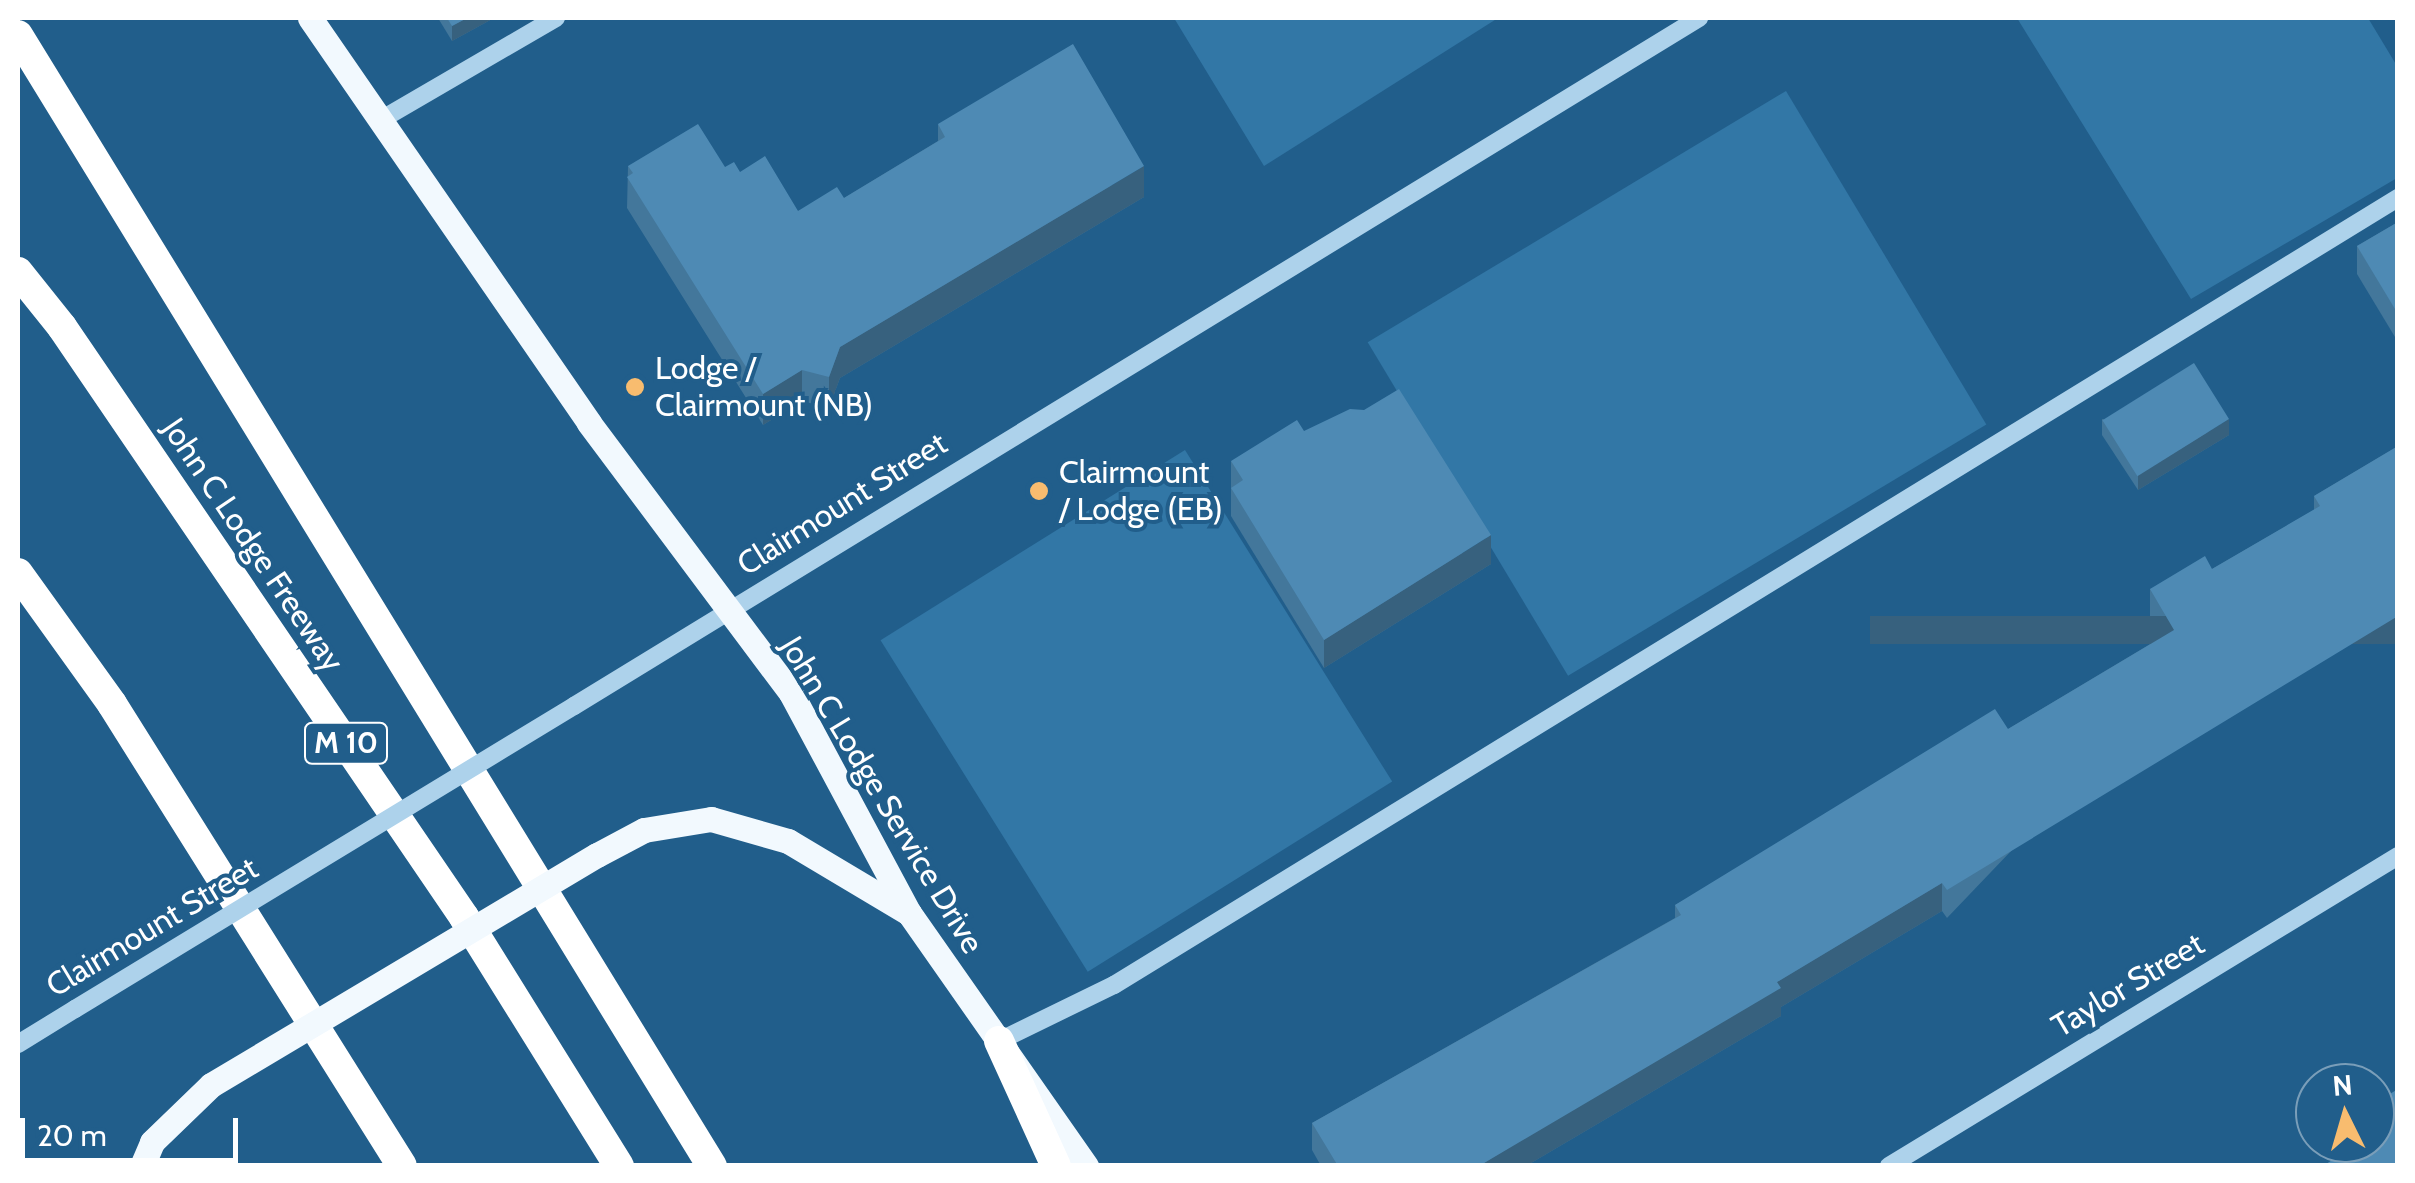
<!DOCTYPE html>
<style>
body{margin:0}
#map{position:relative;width:2415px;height:1183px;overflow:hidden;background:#215e8b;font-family:Cabin,sans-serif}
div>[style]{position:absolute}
.green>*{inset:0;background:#3277a6;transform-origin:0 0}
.minor>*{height:18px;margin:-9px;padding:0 9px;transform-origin:9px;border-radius:9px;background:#add2eb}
.major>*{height:25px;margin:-12.5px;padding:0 12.5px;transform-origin:12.5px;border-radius:12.5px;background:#f2f9fe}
.highway>*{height:30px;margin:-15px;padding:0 15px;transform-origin:15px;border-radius:15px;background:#fff}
.minor-bridge>*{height:18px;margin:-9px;padding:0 9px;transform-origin:9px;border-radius:9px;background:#add2eb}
.major-bridge>*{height:25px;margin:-12.5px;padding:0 12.5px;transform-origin:12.5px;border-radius:12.5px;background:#f2f9fe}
.wall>*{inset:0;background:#43779b}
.shaded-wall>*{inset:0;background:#37617e;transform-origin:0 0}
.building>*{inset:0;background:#4e8ab4;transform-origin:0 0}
.dots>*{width:28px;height:28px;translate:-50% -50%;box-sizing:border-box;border:5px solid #215e8b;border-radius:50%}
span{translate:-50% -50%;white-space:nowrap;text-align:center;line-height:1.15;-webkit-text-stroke:8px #215e8b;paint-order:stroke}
.shield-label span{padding:2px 8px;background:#215e8b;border:2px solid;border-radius:8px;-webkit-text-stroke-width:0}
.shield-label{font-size:30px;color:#fff;font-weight:700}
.poi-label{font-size:32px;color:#fff}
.left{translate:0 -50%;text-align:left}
.street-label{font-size:32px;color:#fff}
.frame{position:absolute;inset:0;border:20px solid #fff;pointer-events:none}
.north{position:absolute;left:2295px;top:1063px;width:100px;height:100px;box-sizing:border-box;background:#215e8b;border:2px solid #7a9eb9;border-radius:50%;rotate:355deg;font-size:28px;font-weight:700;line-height:40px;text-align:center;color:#fff}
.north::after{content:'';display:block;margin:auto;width:35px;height:45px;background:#f8bc6f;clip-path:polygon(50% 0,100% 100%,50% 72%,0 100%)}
.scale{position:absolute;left:20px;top:1118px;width:218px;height:45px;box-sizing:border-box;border:5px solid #fff;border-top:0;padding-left:12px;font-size:30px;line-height:35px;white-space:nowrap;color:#fff;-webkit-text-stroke:8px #215e8b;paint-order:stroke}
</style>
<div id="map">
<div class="green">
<div style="clip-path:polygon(1174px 18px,1498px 18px,1264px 166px)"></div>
<div style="clip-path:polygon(2017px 18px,2368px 18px,2397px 66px,2397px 178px,2191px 299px)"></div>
<div style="left:1786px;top:91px;width:389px;height:488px;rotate:59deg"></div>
<div style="left:1185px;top:450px;width:391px;height:359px;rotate:58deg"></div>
</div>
<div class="minor">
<div style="left:384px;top:118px;width:199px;rotate:-30.2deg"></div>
<div style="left:574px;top:706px;width:1319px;rotate:-31.45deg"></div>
<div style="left:999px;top:1041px;width:128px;rotate:-26deg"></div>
<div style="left:1114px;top:985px;width:1506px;rotate:-31.51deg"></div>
<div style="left:18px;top:1044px;width:67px;rotate:-31.6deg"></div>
<div style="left:1889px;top:1166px;width:596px;rotate:-31.34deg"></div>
</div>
<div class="major">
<div style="left:310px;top:18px;width:492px;rotate:55.4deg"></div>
<div style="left:589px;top:423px;width:337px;rotate:53.2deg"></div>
<div style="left:791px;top:693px;width:250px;rotate:61.8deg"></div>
<div style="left:909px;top:913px;width:309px;rotate:55deg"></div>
<div style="left:597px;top:855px;width:53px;rotate:-28deg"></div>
<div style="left:644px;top:830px;width:68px;rotate:-9.3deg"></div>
<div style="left:711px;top:819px;width:80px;rotate:15.9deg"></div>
<div style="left:788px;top:841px;width:141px;rotate:30.8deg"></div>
<div style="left:142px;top:1166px;width:26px;rotate:-67deg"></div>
<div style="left:152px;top:1142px;width:82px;rotate:-44deg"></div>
</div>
<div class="highway">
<div style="left:18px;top:35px;width:1327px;rotate:58.47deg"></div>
<div style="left:18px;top:272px;width:70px;rotate:51.3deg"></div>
<div style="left:62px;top:327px;width:714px;rotate:55.73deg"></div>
<div style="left:464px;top:917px;width:293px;rotate:58.1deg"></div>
<div style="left:18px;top:573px;width:161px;rotate:54.3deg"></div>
<div style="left:112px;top:704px;width:545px;rotate:57.88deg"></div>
<div style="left:999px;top:1041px;width:137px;rotate:65.5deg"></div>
</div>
<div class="minor-bridge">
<div style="left:75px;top:1009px;width:584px;rotate:-31.27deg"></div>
</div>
<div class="major-bridge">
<div style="left:211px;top:1085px;width:449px;rotate:-30.8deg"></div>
</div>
<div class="wall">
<div style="clip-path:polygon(438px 18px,494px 18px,452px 41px)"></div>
<div style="clip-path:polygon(938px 124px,1144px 197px,840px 378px,829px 408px,802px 401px,763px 425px,627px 208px,628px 166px,725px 167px,740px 172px,798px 211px,844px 198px,938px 141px)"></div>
<div style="clip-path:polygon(2398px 222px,2398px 342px,2357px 274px,2357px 246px)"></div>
<div style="clip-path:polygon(2102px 419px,2229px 435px,2138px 490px,2102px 435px)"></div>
<div style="clip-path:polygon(2398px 446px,1947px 918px,1942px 911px,1781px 1007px,1781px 1016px,1526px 1166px,1321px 1166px,1312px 1150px,1312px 1123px,1675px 918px,1675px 905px,2008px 729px,2162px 637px,2150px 617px,2150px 589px,2212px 569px,2314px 510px,2314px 496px)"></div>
<div style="clip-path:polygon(1231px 461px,1491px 564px,1324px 668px,1231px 516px)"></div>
<div style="clip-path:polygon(2329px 1143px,2375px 1143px,2398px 1166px,2330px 1161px)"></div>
</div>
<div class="shaded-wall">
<div style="clip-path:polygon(467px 18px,494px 18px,452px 41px,452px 26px)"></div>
<div style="clip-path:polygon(1144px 166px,1144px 197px,840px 378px,829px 408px,829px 377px,840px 347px)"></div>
<div style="clip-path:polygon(802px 370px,802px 401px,763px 425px,763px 394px)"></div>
<div style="clip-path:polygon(2229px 419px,2229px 435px,2138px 490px,2138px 475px)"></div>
<div style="clip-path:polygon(1491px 535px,1491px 564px,1324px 668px,1324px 640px)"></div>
<div style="left:2398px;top:616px;width:28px;height:528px;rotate:90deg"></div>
<div style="clip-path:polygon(1942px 883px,1942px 911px,1781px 1007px,1781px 1016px,1526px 1166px,1479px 1166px,1777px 982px)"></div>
</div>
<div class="building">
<div style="clip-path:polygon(447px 18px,467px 18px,452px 26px)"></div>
<div style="clip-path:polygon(1073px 44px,1144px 166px,840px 347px,829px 377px,802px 370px,763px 394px,627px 177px,633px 173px,628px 166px,698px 124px,725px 167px,734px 162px,740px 172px,765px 156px,798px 211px,837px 187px,844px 198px,945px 137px,938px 124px)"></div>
<div style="clip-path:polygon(2398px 222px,2398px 314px,2357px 246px)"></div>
<div style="left:2194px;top:363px;width:66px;height:108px;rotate:58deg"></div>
<div style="clip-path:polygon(1399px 389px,1491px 535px,1324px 640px,1231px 488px,1243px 480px,1231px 461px,1297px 420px,1304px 431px,1350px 409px,1364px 410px)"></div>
<div style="clip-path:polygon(2398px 446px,2398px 616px,1947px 890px,1942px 883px,1777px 982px,1781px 988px,1479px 1166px,1338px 1166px,1312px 1123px,1681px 915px,1675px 905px,1995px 709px,2008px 729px,2174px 630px,2150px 589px,2205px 556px,2212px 569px,2320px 506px,2314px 496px)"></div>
<div style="clip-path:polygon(2398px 1089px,2398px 1166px,2323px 1166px,2343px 1153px,2336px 1143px,2375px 1143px,2375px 1103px)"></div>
</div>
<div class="dots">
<div style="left:635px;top:387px;background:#f8bc6f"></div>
<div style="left:1039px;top:491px;background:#f8bc6f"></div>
</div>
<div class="shield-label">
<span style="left:346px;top:743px">M 10</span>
</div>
<div class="poi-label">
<span class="left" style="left:655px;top:387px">Lodge /<br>Clairmount (NB)</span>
<span class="left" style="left:1059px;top:491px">Clairmount<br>/ Lodge (EB)</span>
</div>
<div class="street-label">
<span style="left:842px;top:504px;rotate:-32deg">Clairmount Street</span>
<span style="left:253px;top:545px;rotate:56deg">John C Lodge Freeway</span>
<span style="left:882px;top:795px;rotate:59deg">John C Lodge Service Drive</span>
<span style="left:152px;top:927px;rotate:-31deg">Clairmount Street</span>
<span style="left:2128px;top:985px;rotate:-31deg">Taylor Street</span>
</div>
<div class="frame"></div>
<div class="north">N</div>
<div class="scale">20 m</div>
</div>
